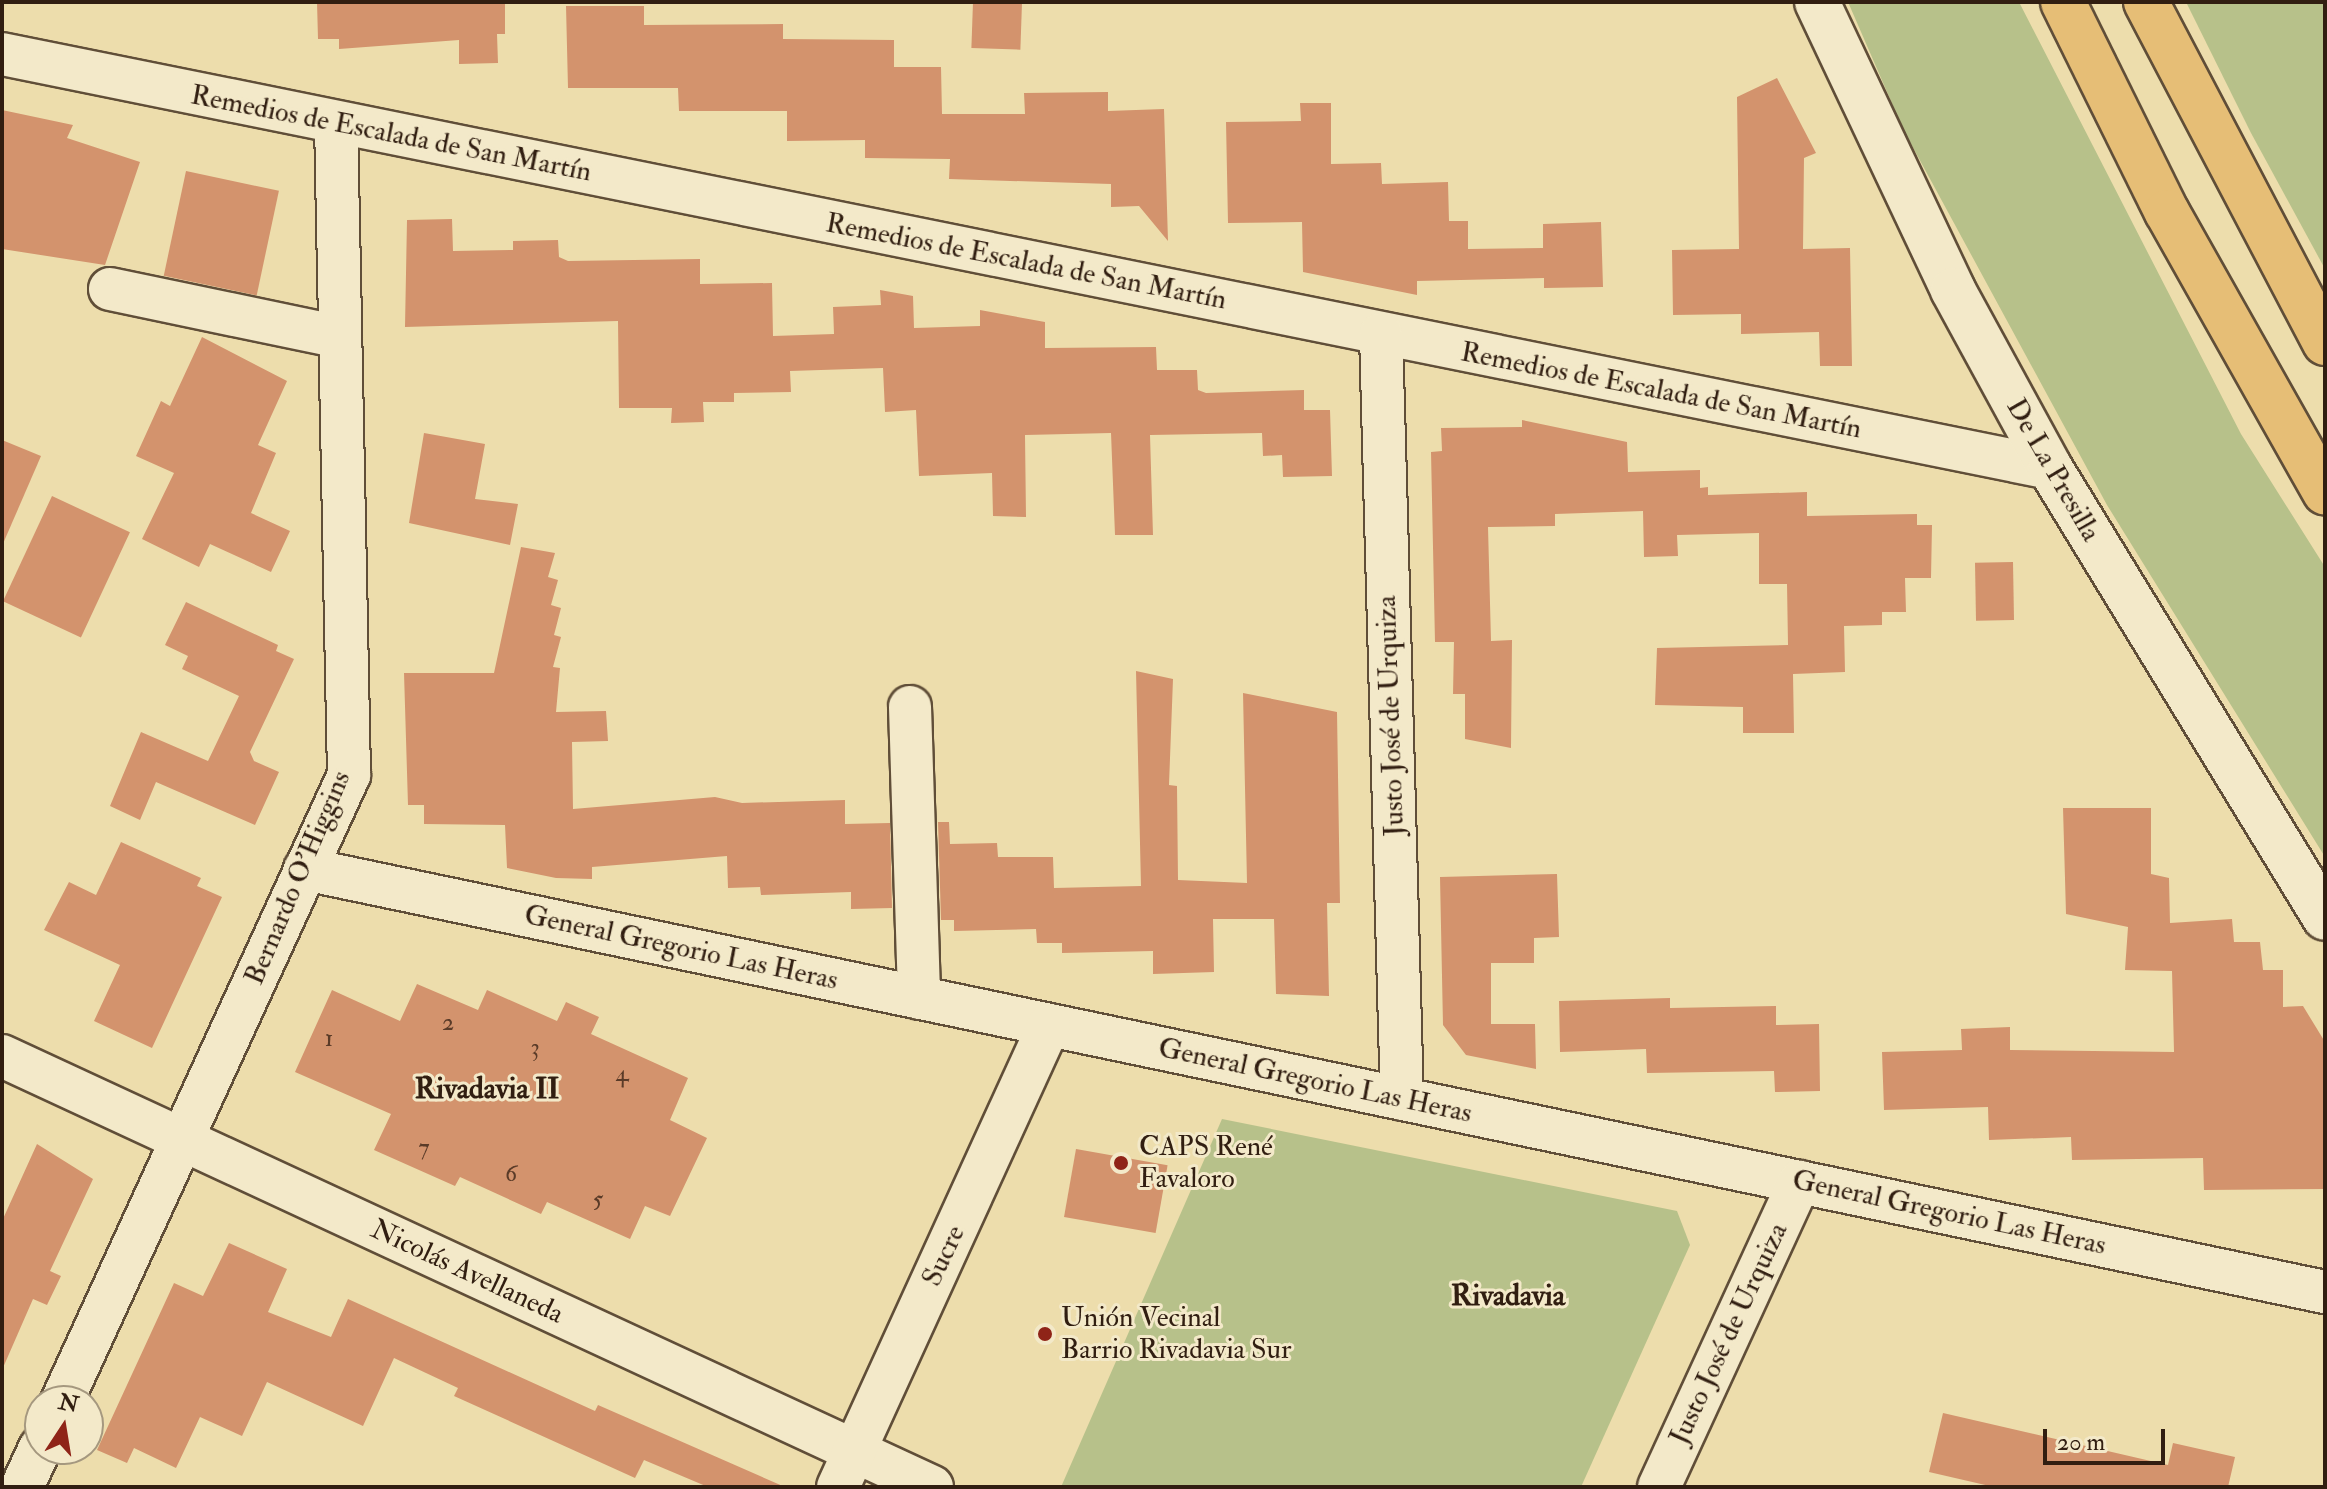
<!DOCTYPE html>
<meta charset="utf-8">
<style>
body{margin:0}
#map{position:relative;width:2327px;height:1489px;overflow:hidden;background:#edddac;font-family:"IM FELL Double Pica",serif}
div>[style]{position:absolute}
.green>*{inset:0;background:#b7c18a}
.building>*{inset:0;background:#d3936d;transform-origin:0 0}
.roads{filter:drop-shadow(2px 0 #604e38) drop-shadow(-2px 0 #604e38) drop-shadow(0 2px #604e38) drop-shadow(0 -2px #604e38)}
.street>*{height:42px;margin:-21px;padding:0 21px;transform-origin:21px;border-radius:21px;background:#f3e9c9}
.secondary>*{height:44px;margin:-22px;padding:0 22px;transform-origin:22px;border-radius:22px;background:#f3e9c9}
.highway>*{height:44px;margin:-22px;padding:0 22px;transform-origin:22px;border-radius:22px;background:#e6be76}
.dots>*{width:22px;height:22px;translate:-50% -50%;box-sizing:border-box;border:4px solid #f3e9c9;border-radius:50%}
span{translate:-50% -50%;white-space:nowrap;text-align:center;line-height:1.15;-webkit-text-stroke:6px #f3e9c9;paint-order:stroke}
.number-label{font-size:24px;color:#5a3b28}
.number-label span{-webkit-text-stroke-width:0}
.street-label{font-size:28px;color:#311e11}
.poi-label{font-size:28px;color:#311e11}
.left{translate:0 -50%;text-align:left}
.neighbourhood-label{font-size:30px;color:#311e11;font-weight:700}
.frame{position:absolute;inset:0;border:4px solid #311e11;pointer-events:none}
.north{position:absolute;left:24px;top:1385px;width:80px;height:80px;box-sizing:border-box;background:#f3e9c9;border:2px solid #a5987f;border-radius:50%;rotate:12deg;font-size:22px;font-weight:700;line-height:32px;text-align:center;color:#311e11}
.north::after{content:'';display:block;margin:auto;width:28px;height:36px;background:#8f2418;clip-path:polygon(50% 0,100% 100%,50% 72%,0 100%)}
.scale{position:absolute;left:2043px;top:1429px;width:122px;height:36px;box-sizing:border-box;border:4px solid #311e11;border-top:0;padding-left:10px;font-size:24px;line-height:28px;white-space:nowrap;color:#311e11;-webkit-text-stroke:6px #f3e9c9;paint-order:stroke}
</style>
<div id="map">
<div class="green">
<div style="clip-path:polygon(1848px 2px,2019px 2px,2241px 434px,2325px 567px,2325px 857px,2107px 505px,1904px 131px)"></div>
<div style="clip-path:polygon(2186px 2px,2325px 2px,2325px 269px,2251px 133px)"></div>
<div style="clip-path:polygon(1222px 1119px,1677px 1211px,1690px 1245px,1581px 1487px,1061px 1487px)"></div>
</div>
<div class="building">
<div style="clip-path:polygon(317px 2px,505px 2px,505px 34px,497px 34px,498px 63px,459px 64px,459px 40px,339px 49px,339px 39px,318px 39px)"></div>
<div style="left:973px;top:2px;width:49px;height:46px;rotate:2deg"></div>
<div style="clip-path:polygon(566px 6px,644px 6px,644px 25px,783px 24px,783px 39px,894px 40px,894px 67px,941px 67px,942px 114px,1025px 114px,1024px 93px,1108px 92px,1108px 111px,1164px 109px,1168px 241px,1139px 206px,1111px 207px,1111px 184px,949px 179px,950px 159px,865px 158px,865px 140px,787px 141px,787px 111px,679px 111px,678px 88px,568px 88px)"></div>
<div style="clip-path:polygon(1777px 78px,1816px 153px,1804px 158px,1803px 249px,1850px 248px,1852px 366px,1820px 366px,1819px 332px,1741px 334px,1741px 314px,1673px 315px,1672px 250px,1739px 249px,1737px 97px)"></div>
<div style="clip-path:polygon(1300px 103px,1331px 103px,1331px 164px,1381px 163px,1382px 184px,1448px 182px,1449px 221px,1468px 221px,1468px 249px,1543px 248px,1543px 224px,1601px 222px,1603px 287px,1544px 288px,1544px 278px,1417px 281px,1417px 295px,1303px 272px,1302px 222px,1228px 223px,1226px 122px,1301px 121px)"></div>
<div style="clip-path:polygon(2px 110px,73px 125px,67px 138px,140px 162px,105px 265px,2px 249px)"></div>
<div style="left:186px;top:171px;width:95px;height:107px;rotate:12deg"></div>
<div style="clip-path:polygon(452px 219px,453px 251px,513px 250px,513px 241px,558px 240px,559px 257px,568px 261px,700px 259px,700px 284px,772px 283px,773px 336px,834px 334px,833px 307px,881px 305px,880px 290px,913px 296px,914px 328px,980px 326px,980px 310px,1045px 322px,1045px 348px,1156px 347px,1157px 370px,1197px 370px,1198px 390px,1206px 393px,1304px 390px,1304px 410px,1330px 410px,1332px 476px,1283px 477px,1282px 455px,1263px 456px,1262px 433px,1150px 435px,1153px 535px,1115px 535px,1111px 433px,1025px 435px,1026px 517px,993px 516px,992px 473px,919px 476px,916px 410px,885px 412px,883px 368px,790px 371px,791px 392px,734px 393px,734px 402px,703px 402px,704px 422px,671px 423px,672px 408px,619px 408px,618px 321px,405px 327px,407px 220px)"></div>
<div style="clip-path:polygon(202px 337px,287px 381px,258px 445px,276px 453px,251px 513px,290px 531px,271px 572px,210px 544px,199px 567px,142px 539px,174px 473px,136px 456px,161px 401px,170px 406px)"></div>
<div style="clip-path:polygon(1522px 420px,1627px 442px,1628px 472px,1700px 470px,1700px 488px,1708px 487px,1708px 495px,1807px 492px,1807px 516px,1917px 514px,1917px 525px,1932px 525px,1931px 578px,1905px 578px,1906px 612px,1882px 612px,1882px 625px,1844px 626px,1845px 672px,1793px 674px,1794px 733px,1743px 733px,1743px 707px,1655px 705px,1657px 648px,1788px 645px,1787px 584px,1759px 584px,1759px 533px,1677px 535px,1678px 556px,1644px 557px,1643px 511px,1555px 514px,1555px 526px,1488px 527px,1491px 641px,1512px 640px,1511px 748px,1465px 739px,1465px 694px,1453px 694px,1454px 642px,1435px 642px,1431px 452px,1442px 451px,1441px 428px,1522px 427px)"></div>
<div style="clip-path:polygon(424px 433px,485px 444px,475px 499px,518px 504px,510px 545px,409px 523px)"></div>
<div style="clip-path:polygon(2px 440px,41px 456px,2px 546px)"></div>
<div style="left:52px;top:496px;width:86px;height:116px;rotate:25deg"></div>
<div style="clip-path:polygon(521px 547px,555px 553px,548px 577px,558px 580px,551px 605px,561px 608px,554px 635px,561px 637px,553px 667px,560px 668px,556px 712px,606px 711px,608px 741px,572px 742px,573px 809px,715px 797px,742px 803px,845px 800px,845px 824px,890px 823px,892px 908px,851px 909px,851px 892px,761px 895px,760px 887px,728px 888px,727px 856px,592px 867px,592px 879px,556px 878px,507px 868px,505px 825px,424px 824px,424px 805px,408px 805px,404px 673px,494px 673px)"></div>
<div style="left:2013px;top:562px;width:58px;height:38px;rotate:89deg"></div>
<div style="clip-path:polygon(186px 602px,278px 645px,276px 651px,294px 659px,250px 752px,254px 761px,279px 772px,255px 825px,156px 782px,140px 820px,110px 806px,141px 732px,208px 761px,239px 696px,182px 669px,188px 656px,165px 645px)"></div>
<div style="clip-path:polygon(1136px 671px,1173px 679px,1169px 785px,1177px 786px,1178px 880px,1247px 883px,1243px 693px,1337px 712px,1340px 903px,1327px 903px,1329px 996px,1276px 994px,1274px 919px,1213px 919px,1214px 972px,1153px 974px,1153px 951px,1062px 953px,1062px 943px,1037px 943px,1036px 929px,954px 931px,954px 920px,941px 920px,938px 822px,949px 822px,950px 844px,997px 843px,998px 857px,1053px 857px,1054px 888px,1141px 886px)"></div>
<div style="clip-path:polygon(2063px 808px,2151px 808px,2151px 874px,2169px 878px,2170px 923px,2232px 919px,2234px 942px,2260px 942px,2263px 970px,2283px 970px,2283px 1007px,2303px 1006px,2325px 1042px,2325px 1189px,2204px 1190px,2203px 1158px,2072px 1160px,2071px 1137px,1989px 1140px,1988px 1107px,1884px 1110px,1882px 1052px,1962px 1050px,1961px 1029px,2010px 1027px,2010px 1050px,2174px 1052px,2172px 971px,2125px 970px,2128px 927px,2066px 914px)"></div>
<div style="clip-path:polygon(121px 842px,201px 878px,197px 886px,222px 897px,152px 1048px,94px 1021px,120px 965px,44px 930px,69px 882px,96px 895px)"></div>
<div style="clip-path:polygon(1557px 874px,1559px 937px,1534px 938px,1534px 963px,1491px 963px,1491px 1024px,1535px 1024px,1536px 1069px,1466px 1055px,1443px 1025px,1440px 877px)"></div>
<div style="clip-path:polygon(417px 984px,478px 1010px,487px 990px,557px 1021px,566px 1002px,599px 1017px,591px 1034px,688px 1078px,670px 1120px,707px 1138px,670px 1216px,645px 1206px,630px 1239px,547px 1202px,541px 1214px,460px 1177px,455px 1186px,374px 1150px,391px 1114px,295px 1072px,332px 990px,400px 1021px)"></div>
<div style="clip-path:polygon(1670px 998px,1670px 1008px,1776px 1006px,1776px 1025px,1819px 1024px,1820px 1091px,1775px 1092px,1774px 1071px,1647px 1073px,1646px 1049px,1560px 1052px,1559px 1001px)"></div>
<div style="clip-path:polygon(37px 1144px,93px 1179px,50px 1271px,61px 1276px,47px 1305px,33px 1299px,2px 1370px,2px 1221px)"></div>
<div style="left:1076px;top:1149px;width:93px;height:69px;rotate:10deg"></div>
<div style="clip-path:polygon(229px 1243px,287px 1269px,268px 1312px,331px 1337px,348px 1299px,595px 1411px,598px 1405px,785px 1487px,708px 1487px,644px 1460px,635px 1478px,454px 1396px,458px 1388px,394px 1358px,363px 1426px,267px 1382px,242px 1436px,200px 1417px,176px 1468px,134px 1448px,127px 1463px,97px 1450px,174px 1283px,203px 1296px)"></div>
<div style="clip-path:polygon(1943px 1413px,2168px 1465px,2173px 1443px,2235px 1457px,2228px 1487px,1994px 1487px,1929px 1472px)"></div>
</div>
<div class="roads">
<div class="street">
<div style="left:2px;top:54px;width:2089px;rotate:11.43deg"></div>
<div style="left:110px;top:289px;width:235px;rotate:11.8deg"></div>
<div style="left:1381px;top:334px;width:765px;rotate:88.43deg"></div>
<div style="left:910px;top:707px;width:291px;rotate:88.2deg"></div>
<div style="left:305px;top:869px;width:2064px;rotate:11.83deg"></div>
<div style="left:2px;top:1056px;width:1025px;rotate:24.86deg"></div>
<div style="left:62px;top:1401px;width:689px;rotate:-65.37deg"></div>
<div style="left:349px;top:775px;width:652px;rotate:-91.14deg"></div>
<div style="left:22px;top:1487px;width:43px;rotate:-65.2deg"></div>
<div style="left:838px;top:1487px;width:508px;rotate:-65.45deg"></div>
<div style="left:1659px;top:1487px;width:336px;rotate:-65.3deg"></div>
</div>
<div class="secondary">
<div style="left:1817px;top:2px;width:318px;rotate:64.7deg"></div>
<div style="left:1953px;top:290px;width:203px;rotate:61.4deg"></div>
<div style="left:2050px;top:468px;width:527px;rotate:58.57deg"></div>
</div>
<div class="highway">
<div style="left:2063px;top:2px;width:234px;rotate:63.7deg"></div>
<div style="left:2167px;top:212px;width:322px;rotate:60.6deg"></div>
<div style="left:2146px;top:2px;width:385px;rotate:62.3deg"></div>
</div>
</div>
<div class="dots">
<div style="left:1121px;top:1163px;background:#8f2418"></div>
<div style="left:1045px;top:1334px;background:#8f2418"></div>
</div>
<div class="number-label">
<span style="left:448px;top:1023px">2</span>
<span style="left:329px;top:1039px">1</span>
<span style="left:535px;top:1048px">3</span>
<span style="left:622px;top:1074px">4</span>
<span style="left:424px;top:1148px">7</span>
<span style="left:511px;top:1174px">6</span>
<span style="left:598px;top:1200px">5</span>
</div>
<div class="street-label">
<span style="left:391px;top:134px;rotate:11deg">Remedios de Escalada de San Martín</span>
<span style="left:1026px;top:262px;rotate:11deg">Remedios de Escalada de San Martín</span>
<span style="left:1661px;top:391px;rotate:11deg">Remedios de Escalada de San Martín</span>
<span style="left:2053px;top:470px;rotate:60deg">De La Presilla</span>
<span style="left:1391px;top:716px;rotate:-92deg">Justo José de Urquiza</span>
<span style="left:298px;top:878px;rotate:-67deg">Bernardo O'Higgins</span>
<span style="left:681px;top:948px;rotate:12deg">General Gregorio Las Heras</span>
<span style="left:1315px;top:1081px;rotate:12deg">General Gregorio Las Heras</span>
<span style="left:1949px;top:1213px;rotate:12deg">General Gregorio Las Heras</span>
<span style="left:944px;top:1256px;rotate:-65deg">Sucre</span>
<span style="left:467px;top:1272px;rotate:25deg">Nicolás Avellaneda</span>
<span style="left:1729px;top:1334px;rotate:-65deg">Justo José de Urquiza</span>
</div>
<div class="poi-label">
<span class="left" style="left:1139px;top:1163px">CAPS René<br>Favaloro</span>
<span class="left" style="left:1061px;top:1334px">Unión Vecinal<br>Barrio Rivadavia Sur</span>
</div>
<div class="neighbourhood-label">
<span style="left:487px;top:1089px">Rivadavia II</span>
<span style="left:1508px;top:1296px">Rivadavia</span>
</div>
<div class="frame"></div>
<div class="north">N</div>
<div class="scale">20 m</div>
</div>
